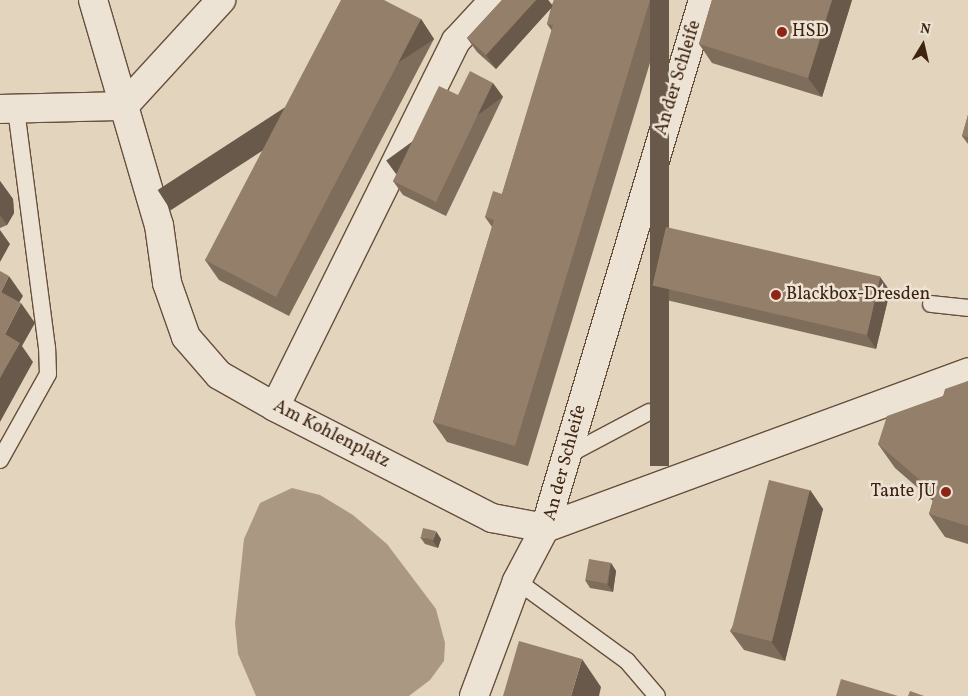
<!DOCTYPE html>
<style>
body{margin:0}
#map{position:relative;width:968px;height:696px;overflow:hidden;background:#e3d4bd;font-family:Vollkorn,serif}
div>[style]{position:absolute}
.water>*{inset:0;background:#ab9883}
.roads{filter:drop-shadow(1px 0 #674f3c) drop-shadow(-1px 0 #674f3c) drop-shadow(0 1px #674f3c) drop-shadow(0 -1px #674f3c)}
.service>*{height:16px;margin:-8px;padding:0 8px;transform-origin:8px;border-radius:8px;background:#ede3d4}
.minor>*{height:28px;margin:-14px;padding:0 14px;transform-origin:14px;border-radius:14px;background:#ede3d4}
.wall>*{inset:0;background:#7f6d5b}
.shaded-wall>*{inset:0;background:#68594a;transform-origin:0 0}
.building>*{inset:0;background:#947f6a;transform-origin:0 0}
.dots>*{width:14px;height:14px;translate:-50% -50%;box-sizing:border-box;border:2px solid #ede3d4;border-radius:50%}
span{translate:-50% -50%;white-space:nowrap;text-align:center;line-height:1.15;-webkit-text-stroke:5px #ede3d4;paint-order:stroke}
.poi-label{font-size:18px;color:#3e2311}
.left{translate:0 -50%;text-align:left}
.right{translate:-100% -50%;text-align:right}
.street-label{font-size:18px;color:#3e2311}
.north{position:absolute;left:898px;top:20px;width:50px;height:50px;-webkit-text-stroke:4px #ede3d4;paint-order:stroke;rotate:9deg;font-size:14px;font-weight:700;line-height:20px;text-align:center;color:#3e2311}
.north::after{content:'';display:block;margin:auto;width:18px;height:22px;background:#3e2311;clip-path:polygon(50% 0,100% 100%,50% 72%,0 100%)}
</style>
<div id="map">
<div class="water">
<div style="clip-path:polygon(292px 488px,320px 495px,353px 515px,387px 544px,436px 609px,445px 643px,444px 661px,430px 680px,409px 696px,256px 696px,238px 654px,235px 623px,244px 539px,260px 503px)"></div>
</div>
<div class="roads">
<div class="service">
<div style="left:931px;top:304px;width:37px;rotate:6deg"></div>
<div style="left:566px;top:456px;width:94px;rotate:-27.9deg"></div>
<div style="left:0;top:460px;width:98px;rotate:-60.8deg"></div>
<div style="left:48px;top:374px;width:26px;rotate:-92deg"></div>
<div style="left:47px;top:348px;width:241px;rotate:-97.4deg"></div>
<div style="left:517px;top:581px;width:136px;rotate:36deg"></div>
<div style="left:627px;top:661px;width:46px;rotate:49.4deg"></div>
</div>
<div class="minor">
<div style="left:93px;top:0;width:234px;rotate:73.7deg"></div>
<div style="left:159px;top:225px;width:59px;rotate:82.1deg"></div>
<div style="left:167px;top:283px;width:57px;rotate:70.6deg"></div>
<div style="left:186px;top:337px;width:50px;rotate:49deg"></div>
<div style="left:219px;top:375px;width:64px;rotate:29.7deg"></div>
<div style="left:275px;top:407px;width:244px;rotate:27.1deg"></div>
<div style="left:492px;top:518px;width:54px;rotate:10.7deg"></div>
<div style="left:0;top:109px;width:124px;rotate:-1.4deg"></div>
<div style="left:124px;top:106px;width:144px;rotate:-47.5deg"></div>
<div style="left:275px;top:407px;width:408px;rotate:-63.7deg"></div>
<div style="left:456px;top:41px;width:56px;rotate:-47.2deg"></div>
<div style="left:545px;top:528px;width:451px;rotate:-20.2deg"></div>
<div style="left:474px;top:696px;width:123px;rotate:-69.5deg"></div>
<div style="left:517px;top:581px;width:60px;rotate:-62.2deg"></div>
<div style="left:545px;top:528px;width:551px;rotate:-73.34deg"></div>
</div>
</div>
<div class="wall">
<div style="clip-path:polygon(502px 0,548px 0,552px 5px,554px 0,669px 0,528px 466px,447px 442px,433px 422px,492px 227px,485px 217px,502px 194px,552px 31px,547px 24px,551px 8px,496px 69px,477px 52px,467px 38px)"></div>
<div style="clip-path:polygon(712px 0,852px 0,822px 97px,712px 63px,699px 44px)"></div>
<div style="clip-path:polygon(421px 19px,434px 39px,289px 316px,219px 280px,205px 260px)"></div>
<div style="clip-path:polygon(458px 95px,503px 97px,446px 216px,403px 195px,393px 181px)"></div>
<div style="clip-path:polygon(968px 115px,968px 144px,962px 136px)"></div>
<div style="clip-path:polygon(0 181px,13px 199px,14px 213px,7px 225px,0 228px)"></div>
<div style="clip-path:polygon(880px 277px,890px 291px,876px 349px,662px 299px,652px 285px)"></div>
<div style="clip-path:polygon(968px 381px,968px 544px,945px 537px,929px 514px,933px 501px,895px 468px,878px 444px,943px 396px)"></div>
<div style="clip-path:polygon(810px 490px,823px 509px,785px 661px,744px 650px,730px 631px)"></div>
<div style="clip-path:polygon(420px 537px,441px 539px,438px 548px,425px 544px)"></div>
<div style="clip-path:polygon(611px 563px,616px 571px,613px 592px,590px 588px,585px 580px)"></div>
</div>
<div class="shaded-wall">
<div style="clip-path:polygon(536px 0,548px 0,553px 6px,496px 69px,486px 55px)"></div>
<div style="left:650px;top:0;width:19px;height:466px"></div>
<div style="clip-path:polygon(832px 0,852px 0,822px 97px,808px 78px)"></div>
<div style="left:421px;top:19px;width:24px;height:314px;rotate:57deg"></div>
<div style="left:493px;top:83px;width:17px;height:132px;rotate:54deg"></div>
<div style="clip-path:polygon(0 181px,13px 199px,14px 213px,7px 225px,0 215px)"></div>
<div style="clip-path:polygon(0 230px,10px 244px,0 262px)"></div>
<div style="clip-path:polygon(9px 276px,23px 296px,14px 311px,1px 292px)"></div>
<div style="clip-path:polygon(880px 277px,890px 291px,876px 349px,867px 335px)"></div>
<div style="clip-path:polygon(21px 303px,35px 323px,22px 346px,33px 362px,0 422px,0 378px,5px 334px)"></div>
<div style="clip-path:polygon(810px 490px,823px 509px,785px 661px,771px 641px)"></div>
<div style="clip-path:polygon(436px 531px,441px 539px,438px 548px,433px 541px)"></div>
<div style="clip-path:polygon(611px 563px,616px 571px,613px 592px,608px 585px)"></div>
<div style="clip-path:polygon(582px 659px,601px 687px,599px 696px,571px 696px)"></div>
</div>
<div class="building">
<div style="clip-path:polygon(341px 0,384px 0,421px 19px,276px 297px,205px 260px)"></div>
<div style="clip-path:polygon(502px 0,536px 0,486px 55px,467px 38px)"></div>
<div style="clip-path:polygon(554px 0,650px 0,515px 446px,433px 422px,494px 220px,485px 217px,493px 191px,502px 194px,553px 25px,547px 24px)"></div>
<div style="clip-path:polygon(712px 0,832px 0,808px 78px,699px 44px)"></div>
<div style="clip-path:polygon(470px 71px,493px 83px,436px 202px,393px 181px,439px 86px,458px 95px)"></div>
<div style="clip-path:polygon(968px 115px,968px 137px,962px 136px)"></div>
<div style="left:666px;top:227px;width:220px;height:60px;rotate:13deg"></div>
<div style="clip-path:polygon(0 271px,9px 276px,1px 292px,21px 303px,5px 334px,20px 343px,0 378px)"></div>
<div style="clip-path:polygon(968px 381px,968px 526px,929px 514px,935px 493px,878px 444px,887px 416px,943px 396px,945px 389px)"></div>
<div style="left:769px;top:480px;width:42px;height:156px;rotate:14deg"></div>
<div style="left:423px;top:528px;width:13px;height:9px;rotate:13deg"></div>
<div style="left:589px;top:559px;width:22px;height:21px;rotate:10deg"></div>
<div style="clip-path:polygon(519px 641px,582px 659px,571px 696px,503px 696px)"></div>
<div style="clip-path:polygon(841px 679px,898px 696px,836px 696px)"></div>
<div style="clip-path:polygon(910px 691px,924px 696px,908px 696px)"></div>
</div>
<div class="dots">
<div style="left:782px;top:32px;background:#8f2418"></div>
<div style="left:776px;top:295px;background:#8f2418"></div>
<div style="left:946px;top:492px;background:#8f2418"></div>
</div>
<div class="poi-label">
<span class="left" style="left:792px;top:32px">HSD</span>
<span class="left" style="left:786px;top:295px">Blackbox-Dresden</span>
<span class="right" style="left:936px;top:492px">Tante JU</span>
</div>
<div class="street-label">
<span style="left:679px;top:78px;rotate:-73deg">An der Schleife</span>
<span style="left:331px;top:435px;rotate:27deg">Am Kohlenplatz</span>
<span style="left:566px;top:463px;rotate:-75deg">An der Schleife</span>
</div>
<div class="north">N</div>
</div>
